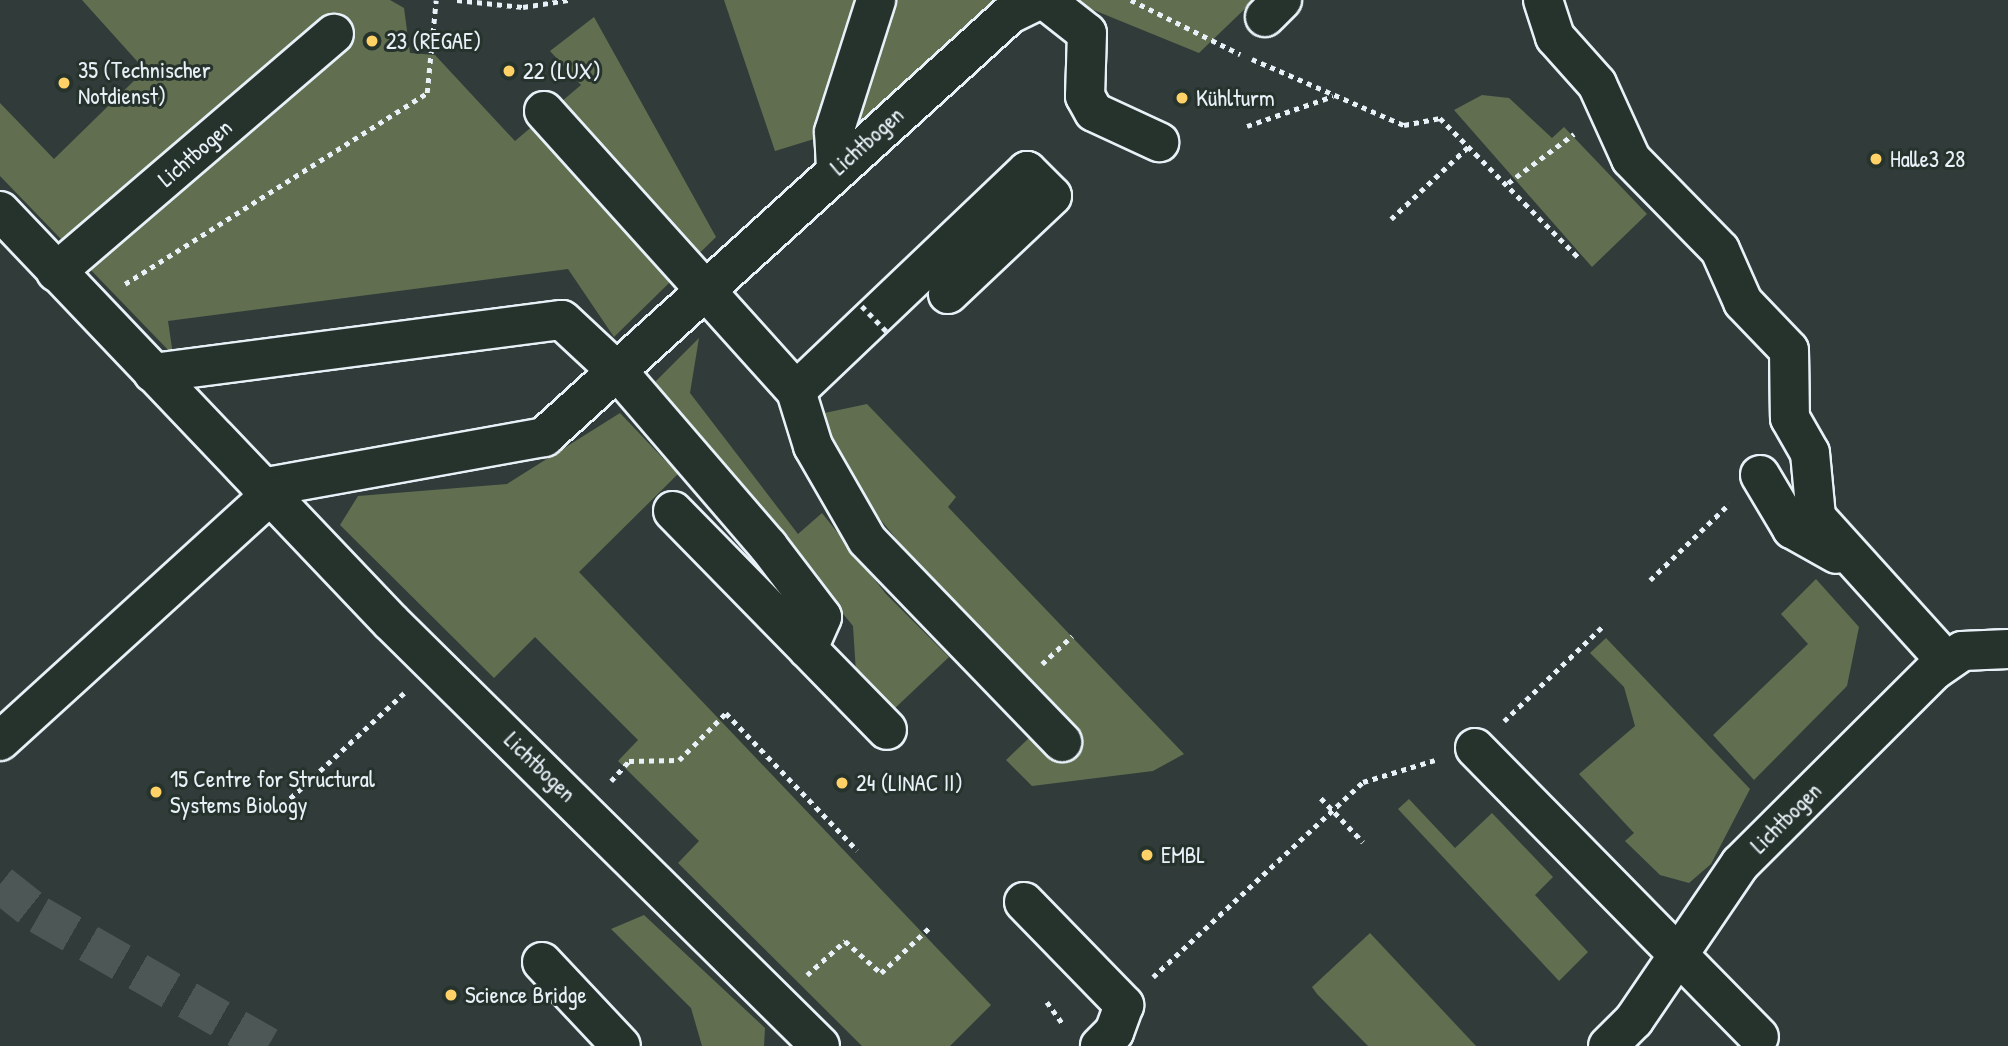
<!DOCTYPE html>
<meta charset="utf-8">
<style>
body{margin:0}
#map{position:relative;width:2008px;height:1046px;overflow:hidden;background:#313c3a;font-family:"Patrick Hand",sans-serif}
div>[style]{position:absolute}
.green>*{inset:0;background:#616e50}
.minor-tunnel>*{height:38px;margin-top:-19px;transform-origin:0;background:repeating-linear-gradient(90deg,#4c5756 0 38px,transparent 0 57px)}
.path>*{height:4.5px;margin-top:-2.25px;transform-origin:0;background:repeating-linear-gradient(90deg,#e8f1f8 0 5px,transparent 0 10px)}
.roads{filter:drop-shadow(2px 0 #e8f1f8) drop-shadow(-2px 0 #e8f1f8) drop-shadow(0 2px #e8f1f8) drop-shadow(0 -2px #e8f1f8)}
.minor>*{height:38px;margin:-19px;padding:0 19px;transform-origin:19px;border-radius:19px;background:#26332d}
.path-bridge>*{height:4.5px;margin-top:-2.25px;transform-origin:0;background:repeating-linear-gradient(90deg,#e8f1f8 0 5px,transparent 0 10px)}
.dots>*{width:19px;height:19px;translate:-50% -50%;box-sizing:border-box;border:4px solid #26332d;border-radius:50%}
span{translate:-50% -50%;white-space:nowrap;text-align:center;line-height:1.15;-webkit-text-stroke:6px #26332d;paint-order:stroke}
.poi-label{font-size:23px;color:#e8f1f8}
.left{translate:0 -50%;text-align:left}
.street-label{font-size:23px;color:#e8f1f8}
</style>
<div id="map">
<div class="green">
<div style="clip-path:polygon(82px 0,390px 0,404px 8px,410px 53px,435px 55px,515px 141px,581px 85px,550px 51px,594px 17px,716px 237px,614px 337px,568px 269px,168px 321px,173px 355px,0 176px,0 103px,54px 159px,145px 70px)"></div>
<div style="clip-path:polygon(724px 0,1005px 0,863px 124px,775px 151px)"></div>
<div style="clip-path:polygon(1069px 0,1254px 0,1199px 53px)"></div>
<div style="clip-path:polygon(1482px 95px,1509px 98px,1552px 138px,1564px 127px,1647px 214px,1592px 267px,1454px 110px)"></div>
<div style="clip-path:polygon(699px 338px,690px 393px,798px 534px,822px 513px,886px 594px,949px 657px,893px 710px,856px 673px,853px 626px,654px 383px)"></div>
<div style="clip-path:polygon(867px 404px,956px 497px,948px 507px,1184px 754px,1153px 771px,1032px 786px,1006px 760px,1057px 711px,916px 563px,849px 481px,815px 415px)"></div>
<div style="clip-path:polygon(620px 413px,678px 474px,579px 572px,991px 1005px,950px 1046px,862px 1046px,678px 863px,699px 841px,618px 761px,638px 740px,535px 637px,494px 678px,340px 525px,358px 496px,507px 484px)"></div>
<div style="clip-path:polygon(1816px 579px,1859px 627px,1847px 686px,1754px 780px,1713px 735px,1808px 644px,1781px 614px)"></div>
<div style="clip-path:polygon(1606px 638px,1750px 789px,1711px 864px,1689px 883px,1660px 875px,1625px 841px,1634px 833px,1579px 774px,1635px 726px,1624px 687px,1590px 653px)"></div>
<div style="clip-path:polygon(1409px 799px,1455px 848px,1492px 813px,1553px 877px,1535px 895px,1588px 952px,1559px 981px,1398px 809px)"></div>
<div style="clip-path:polygon(644px 915px,765px 1028px,764px 1046px,702px 1046px,691px 1008px,611px 929px)"></div>
<div style="clip-path:polygon(1370px 933px,1476px 1046px,1368px 1046px,1317px 994px,1312px 987px)"></div>
</div>
<div class="minor-tunnel">
<div style="left:0;top:884px;width:50px;rotate:38.5deg"></div>
<div style="left:39px;top:915px;width:264px;rotate:29.8deg"></div>
</div>
<div class="path">
<div style="left:457px;top:0;width:66px;rotate:6.1deg"></div>
<div style="left:523px;top:7px;width:47px;rotate:-8.7deg"></div>
<div style="left:1131px;top:0;width:122px;rotate:26.4deg"></div>
<div style="left:1252px;top:59px;width:166px;rotate:23.5deg"></div>
<div style="left:1404px;top:125px;width:37px;rotate:-11deg"></div>
<div style="left:1440px;top:118px;width:200px;rotate:45.2deg"></div>
<div style="left:1247px;top:126px;width:91px;rotate:-19.2deg"></div>
<div style="left:1508px;top:183px;width:82px;rotate:-36.6deg"></div>
<div style="left:1391px;top:219px;width:107px;rotate:-43.1deg"></div>
<div style="left:125px;top:284px;width:357px;rotate:-32.3deg"></div>
<div style="left:427px;top:93px;width:93px;rotate:-84.5deg"></div>
<div style="left:1650px;top:580px;width:110px;rotate:-43.9deg"></div>
<div style="left:1042px;top:664px;width:41px;rotate:-43deg"></div>
<div style="left:1504px;top:721px;width:136px;rotate:-43.8deg"></div>
<div style="left:611px;top:781px;width:27px;rotate:-48deg"></div>
<div style="left:629px;top:761px;width:50px;rotate:-1.1deg"></div>
<div style="left:679px;top:760px;width:66px;rotate:-45deg"></div>
<div style="left:726px;top:713px;width:190px;rotate:46.3deg"></div>
<div style="left:283px;top:805px;width:165px;rotate:-42.8deg"></div>
<div style="left:807px;top:975px;width:51px;rotate:-41.8deg"></div>
<div style="left:845px;top:941px;width:48px;rotate:41.6deg"></div>
<div style="left:881px;top:973px;width:69px;rotate:-43.2deg"></div>
<div style="left:1153px;top:977px;width:287px;rotate:-42.9deg"></div>
<div style="left:1363px;top:782px;width:75px;rotate:-17deg"></div>
<div style="left:1047px;top:1002px;width:29px;rotate:54deg"></div>
</div>
<div class="roads">
<div class="minor">
<div style="left:1045px;top:0;width:53px;rotate:38.2deg"></div>
<div style="left:1087px;top:33px;width:63px;rotate:91.8deg"></div>
<div style="left:1085px;top:96px;width:18px;rotate:61deg"></div>
<div style="left:1094px;top:112px;width:72px;rotate:24.8deg"></div>
<div style="left:1543px;top:0;width:39px;rotate:72deg"></div>
<div style="left:1555px;top:37px;width:63px;rotate:48.2deg"></div>
<div style="left:1597px;top:84px;width:82px;rotate:65.6deg"></div>
<div style="left:1631px;top:159px;width:127px;rotate:45.6deg"></div>
<div style="left:1720px;top:250px;width:57px;rotate:66.1deg"></div>
<div style="left:1743px;top:302px;width:66px;rotate:46.2deg"></div>
<div style="left:1789px;top:350px;width:68px;rotate:89.2deg"></div>
<div style="left:1790px;top:418px;width:40px;rotate:60.3deg"></div>
<div style="left:1810px;top:453px;width:64px;rotate:84.6deg"></div>
<div style="left:1816px;top:517px;width:193px;rotate:47.9deg"></div>
<div style="left:1265px;top:17px;width:24px;rotate:-45deg"></div>
<div style="left:544px;top:111px;width:377px;rotate:48deg"></div>
<div style="left:796px;top:391px;width:58px;rotate:72.8deg"></div>
<div style="left:813px;top:446px;width:108px;rotate:60.1deg"></div>
<div style="left:867px;top:540px;width:281px;rotate:46deg"></div>
<div style="left:836px;top:168px;width:36px;rotate:-93deg"></div>
<div style="left:834px;top:132px;width:139px;rotate:-72.3deg"></div>
<div style="left:0;top:211px;width:567px;rotate:46.43deg"></div>
<div style="left:391px;top:622px;width:603px;rotate:44.66deg"></div>
<div style="left:56px;top:272px;width:366px;rotate:-40.6deg"></div>
<div style="left:153px;top:373px;width:412px;rotate:-7.4deg"></div>
<div style="left:562px;top:320px;width:79px;rotate:43deg"></div>
<div style="left:620px;top:374px;width:227px;rotate:49.3deg"></div>
<div style="left:768px;top:546px;width:89px;rotate:52.7deg"></div>
<div style="left:822px;top:617px;width:35px;rotate:114deg"></div>
<div style="left:808px;top:649px;width:113px;rotate:45.7deg"></div>
<div style="left:796px;top:391px;width:319px;rotate:-43.6deg"></div>
<div style="left:1027px;top:171px;width:35px;rotate:45deg"></div>
<div style="left:1052px;top:196px;width:143px;rotate:136.7deg"></div>
<div style="left:1760px;top:475px;width:63px;rotate:59.3deg"></div>
<div style="left:1792px;top:529px;width:51px;rotate:29.1deg"></div>
<div style="left:261px;top:488px;width:288px;rotate:-10.2deg"></div>
<div style="left:544px;top:437px;width:629px;rotate:-42.23deg"></div>
<div style="left:1010px;top:14px;width:32px;rotate:-26deg"></div>
<div style="left:673px;top:511px;width:193px;rotate:45.6deg"></div>
<div style="left:0;top:741px;width:364px;rotate:-42.3deg"></div>
<div style="left:1475px;top:748px;width:405px;rotate:45.5deg"></div>
<div style="left:1024px;top:902px;width:144px;rotate:45.8deg"></div>
<div style="left:1124px;top:1005px;width:29px;rotate:110deg"></div>
<div style="left:1114px;top:1032px;width:20px;rotate:135deg"></div>
<div style="left:542px;top:962px;width:115px;rotate:46.8deg"></div>
<div style="left:1608px;top:1046px;width:37px;rotate:-45deg"></div>
<div style="left:1634px;top:1020px;width:189px;rotate:-55.8deg"></div>
<div style="left:1740px;top:864px;width:275px;rotate:-44.9deg"></div>
<div style="left:1935px;top:670px;width:33px;rotate:-35deg"></div>
<div style="left:1962px;top:651px;width:46px;rotate:-2.5deg"></div>
</div>
</div>
<div class="path-bridge">
<div style="left:862px;top:306px;width:35px;rotate:46deg"></div>
<div style="left:1321px;top:798px;width:61px;rotate:46.3deg"></div>
</div>
<div class="dots">
<div style="left:372px;top:41px;background:#ffd166"></div>
<div style="left:509px;top:71px;background:#ffd166"></div>
<div style="left:64px;top:83px;background:#ffd166"></div>
<div style="left:1182px;top:98px;background:#ffd166"></div>
<div style="left:1876px;top:159px;background:#ffd166"></div>
<div style="left:842px;top:783px;background:#ffd166"></div>
<div style="left:156px;top:792px;background:#ffd166"></div>
<div style="left:1147px;top:855px;background:#ffd166"></div>
<div style="left:451px;top:995px;background:#ffd166"></div>
</div>
<div class="poi-label">
<span class="left" style="left:386px;top:41px">23 (REGAE)</span>
<span class="left" style="left:78px;top:83px">35 (Technischer<br>Notdienst)</span>
<span class="left" style="left:523px;top:71px">22 (LUX)</span>
<span class="left" style="left:1196px;top:98px">Kühlturm</span>
<span class="left" style="left:1890px;top:159px">Halle3 28</span>
<span class="left" style="left:170px;top:792px">15 Centre for Structural<br>Systems Biology</span>
<span class="left" style="left:856px;top:783px">24 (LINAC II)</span>
<span class="left" style="left:1161px;top:855px">EMBL</span>
<span class="left" style="left:465px;top:995px">Science Bridge</span>
</div>
<div class="street-label">
<span style="left:867px;top:141px;rotate:-42deg">Lichtbogen</span>
<span style="left:195px;top:153px;rotate:-41deg">Lichtbogen</span>
<span style="left:540px;top:767px;rotate:44deg">Lichtbogen</span>
<span style="left:1786px;top:818px;rotate:-45deg">Lichtbogen</span>
</div>
</div>
